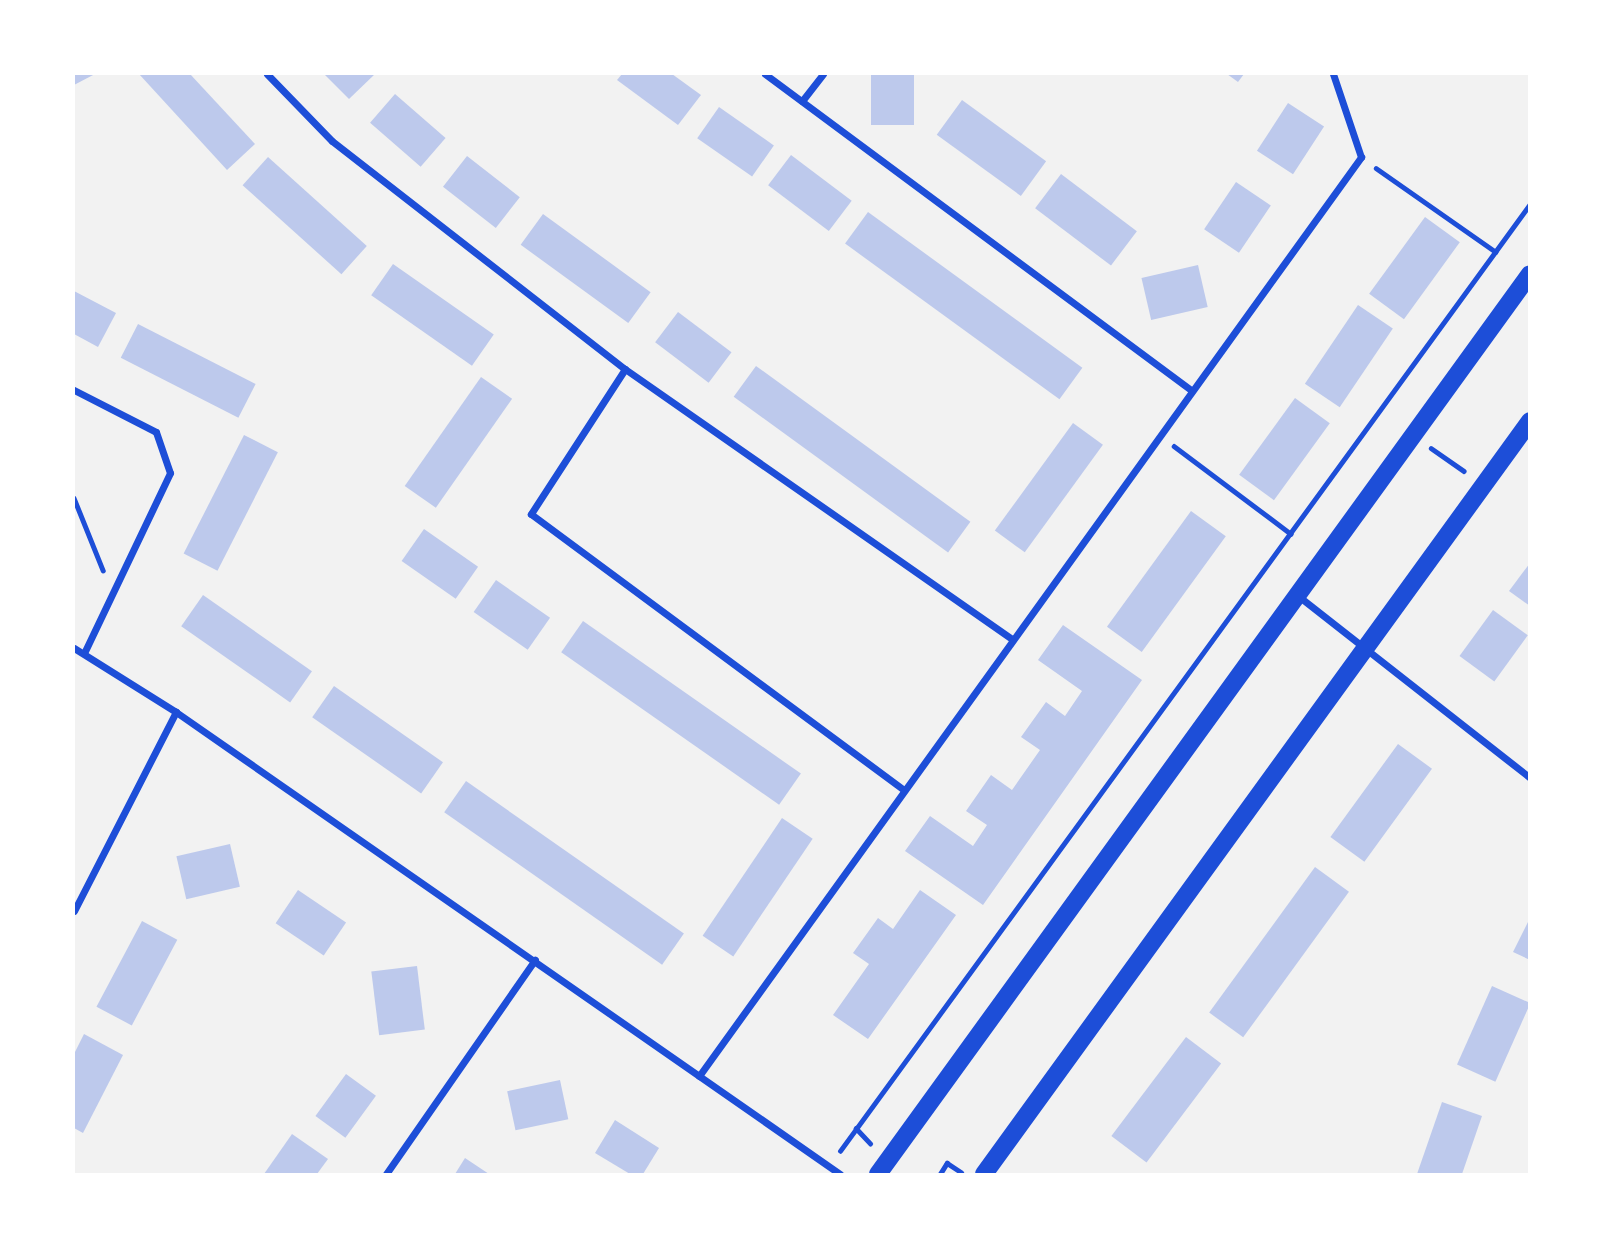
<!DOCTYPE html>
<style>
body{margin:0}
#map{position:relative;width:1603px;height:1248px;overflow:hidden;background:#f2f2f2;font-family:"Golos Text",sans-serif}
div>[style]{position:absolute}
.building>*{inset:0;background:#bdc9ec;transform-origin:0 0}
.path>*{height:4.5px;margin:-2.25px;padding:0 2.25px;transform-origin:2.25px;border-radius:2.25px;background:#1d4ed8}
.minor>*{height:7px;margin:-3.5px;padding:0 3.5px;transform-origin:3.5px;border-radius:3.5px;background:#1d4ed8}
.primary>*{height:18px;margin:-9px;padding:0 9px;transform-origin:9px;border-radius:9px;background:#1d4ed8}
span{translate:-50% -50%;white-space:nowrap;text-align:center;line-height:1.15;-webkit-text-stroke:5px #fff;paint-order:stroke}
.frame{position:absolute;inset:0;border:75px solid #fff;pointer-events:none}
</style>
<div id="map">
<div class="building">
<div style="clip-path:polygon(74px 74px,95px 74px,74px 85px)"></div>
<div style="clip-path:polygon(139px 74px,190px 74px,255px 144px,227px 170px)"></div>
<div style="clip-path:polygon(324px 74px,375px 74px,349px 99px)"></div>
<div style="clip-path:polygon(622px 74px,672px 74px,701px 95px,678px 125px,617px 80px)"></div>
<div style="left:871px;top:74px;width:43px;height:51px"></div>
<div style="clip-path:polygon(1227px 74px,1244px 74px,1238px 82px)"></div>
<div style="left:395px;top:94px;width:67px;height:38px;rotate:41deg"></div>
<div style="left:962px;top:100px;width:104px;height:43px;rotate:36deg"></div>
<div style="left:1288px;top:103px;width:43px;height:57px;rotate:33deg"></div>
<div style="left:719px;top:107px;width:67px;height:38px;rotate:35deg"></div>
<div style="left:791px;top:155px;width:76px;height:38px;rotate:37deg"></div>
<div style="left:467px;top:156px;width:67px;height:39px;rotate:38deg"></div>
<div style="left:268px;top:157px;width:133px;height:38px;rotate:42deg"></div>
<div style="left:1061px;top:174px;width:95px;height:43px;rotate:37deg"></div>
<div style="left:1236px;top:182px;width:42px;height:57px;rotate:34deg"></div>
<div style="left:868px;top:212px;width:265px;height:39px;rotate:36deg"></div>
<div style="left:543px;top:214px;width:133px;height:38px;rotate:36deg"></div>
<div style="left:1425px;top:217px;width:43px;height:95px;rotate:36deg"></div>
<div style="left:393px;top:264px;width:123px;height:38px;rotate:35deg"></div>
<div style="left:1198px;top:265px;width:43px;height:58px;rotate:77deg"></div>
<div style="clip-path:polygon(74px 291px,116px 313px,98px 347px,74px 334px)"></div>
<div style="left:1358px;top:305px;width:42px;height:95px;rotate:34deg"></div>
<div style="left:678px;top:312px;width:67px;height:38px;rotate:37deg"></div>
<div style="left:138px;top:324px;width:132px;height:38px;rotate:27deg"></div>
<div style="left:756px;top:366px;width:265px;height:38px;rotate:36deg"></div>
<div style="left:481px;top:377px;width:38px;height:133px;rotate:35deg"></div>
<div style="left:1295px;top:398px;width:43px;height:95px;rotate:36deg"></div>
<div style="left:1073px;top:423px;width:37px;height:133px;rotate:36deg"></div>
<div style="left:244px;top:435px;width:38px;height:133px;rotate:27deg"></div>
<div style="left:1191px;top:511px;width:43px;height:143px;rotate:36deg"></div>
<div style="left:424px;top:529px;width:66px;height:39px;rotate:35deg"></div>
<div style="clip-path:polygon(1530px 563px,1530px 606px,1509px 591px)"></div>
<div style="left:496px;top:580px;width:66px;height:39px;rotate:35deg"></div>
<div style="left:203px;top:595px;width:133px;height:38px;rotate:35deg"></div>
<div style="left:1493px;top:610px;width:43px;height:57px;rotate:36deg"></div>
<div style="left:583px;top:621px;width:266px;height:38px;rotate:35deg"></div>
<div style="clip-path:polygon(1063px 625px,1142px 680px,983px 905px,905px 851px,930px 816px,973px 846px,987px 825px,966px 811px,991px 775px,1012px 790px,1040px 750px,1021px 737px,1046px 702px,1065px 716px,1082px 691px,1038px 660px)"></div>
<div style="left:334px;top:686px;width:133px;height:38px;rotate:35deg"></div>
<div style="left:1398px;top:744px;width:42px;height:115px;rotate:36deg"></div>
<div style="left:466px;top:781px;width:266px;height:38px;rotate:35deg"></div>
<div style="left:782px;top:818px;width:37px;height:142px;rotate:34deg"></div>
<div style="left:230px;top:844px;width:44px;height:55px;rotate:77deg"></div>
<div style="left:1315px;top:867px;width:42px;height:180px;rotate:36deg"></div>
<div style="left:298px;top:890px;width:58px;height:40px;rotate:34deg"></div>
<div style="clip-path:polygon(920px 890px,956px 915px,868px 1039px,833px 1015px,869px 964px,853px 953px,878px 918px,893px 929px)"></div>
<div style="clip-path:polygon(1530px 918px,1530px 960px,1513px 952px)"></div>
<div style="left:142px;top:921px;width:40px;height:97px;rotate:28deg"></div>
<div style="left:417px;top:966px;width:64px;height:46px;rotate:83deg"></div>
<div style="left:1492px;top:986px;width:42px;height:86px;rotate:24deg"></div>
<div style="clip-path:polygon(84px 1034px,123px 1055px,83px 1133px,74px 1128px,74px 1054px)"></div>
<div style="left:1186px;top:1037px;width:44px;height:124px;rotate:37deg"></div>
<div style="left:346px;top:1074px;width:37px;height:52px;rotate:36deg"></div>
<div style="left:560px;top:1080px;width:40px;height:54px;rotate:78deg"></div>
<div style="clip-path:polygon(1442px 1102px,1482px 1116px,1462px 1174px,1417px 1174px)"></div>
<div style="clip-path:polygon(615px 1120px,659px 1148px,643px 1174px,630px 1174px,595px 1153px)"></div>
<div style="clip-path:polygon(292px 1134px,328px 1159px,317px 1174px,264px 1174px)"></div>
<div style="clip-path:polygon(465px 1158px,489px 1174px,455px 1174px)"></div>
</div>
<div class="path">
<div style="left:1376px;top:168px;width:146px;rotate:35deg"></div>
<div style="left:1174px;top:446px;width:146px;rotate:36.9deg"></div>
<div style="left:1431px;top:448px;width:40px;rotate:34.9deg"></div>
<div style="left:74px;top:498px;width:78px;rotate:68.1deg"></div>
<div style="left:856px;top:1128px;width:21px;rotate:47deg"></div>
<div style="left:840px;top:1151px;width:1172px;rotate:-53.92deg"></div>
<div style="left:940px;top:1174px;width:13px;rotate:-58deg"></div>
<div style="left:947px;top:1163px;width:17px;rotate:33deg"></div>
</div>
<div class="minor">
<div style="left:267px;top:74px;width:93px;rotate:45.9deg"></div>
<div style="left:332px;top:141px;width:371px;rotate:37.9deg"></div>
<div style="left:625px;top:369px;width:472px;rotate:34.9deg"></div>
<div style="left:765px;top:74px;width:530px;rotate:36.57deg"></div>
<div style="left:802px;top:101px;width:34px;rotate:-52deg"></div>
<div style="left:625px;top:369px;width:173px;rotate:123deg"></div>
<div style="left:531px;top:514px;width:464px;rotate:36.5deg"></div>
<div style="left:74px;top:390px;width:92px;rotate:27.1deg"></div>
<div style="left:156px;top:432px;width:43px;rotate:71.1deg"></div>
<div style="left:170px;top:473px;width:199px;rotate:115.5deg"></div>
<div style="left:1297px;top:595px;width:296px;rotate:38.1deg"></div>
<div style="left:74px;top:648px;width:120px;rotate:32.1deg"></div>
<div style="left:176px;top:712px;width:809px;rotate:34.83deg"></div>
<div style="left:74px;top:911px;width:224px;rotate:-62.9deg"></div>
<div style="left:699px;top:1076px;width:1133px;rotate:-54.23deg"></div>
<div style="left:1361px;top:157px;width:88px;rotate:-108.6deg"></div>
<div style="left:386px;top:1174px;width:261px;rotate:-55.2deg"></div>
</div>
<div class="primary">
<div style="left:878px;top:1174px;width:1111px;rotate:-54.08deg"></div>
<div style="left:984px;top:1174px;width:930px;rotate:-54.05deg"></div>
</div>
<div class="frame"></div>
</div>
